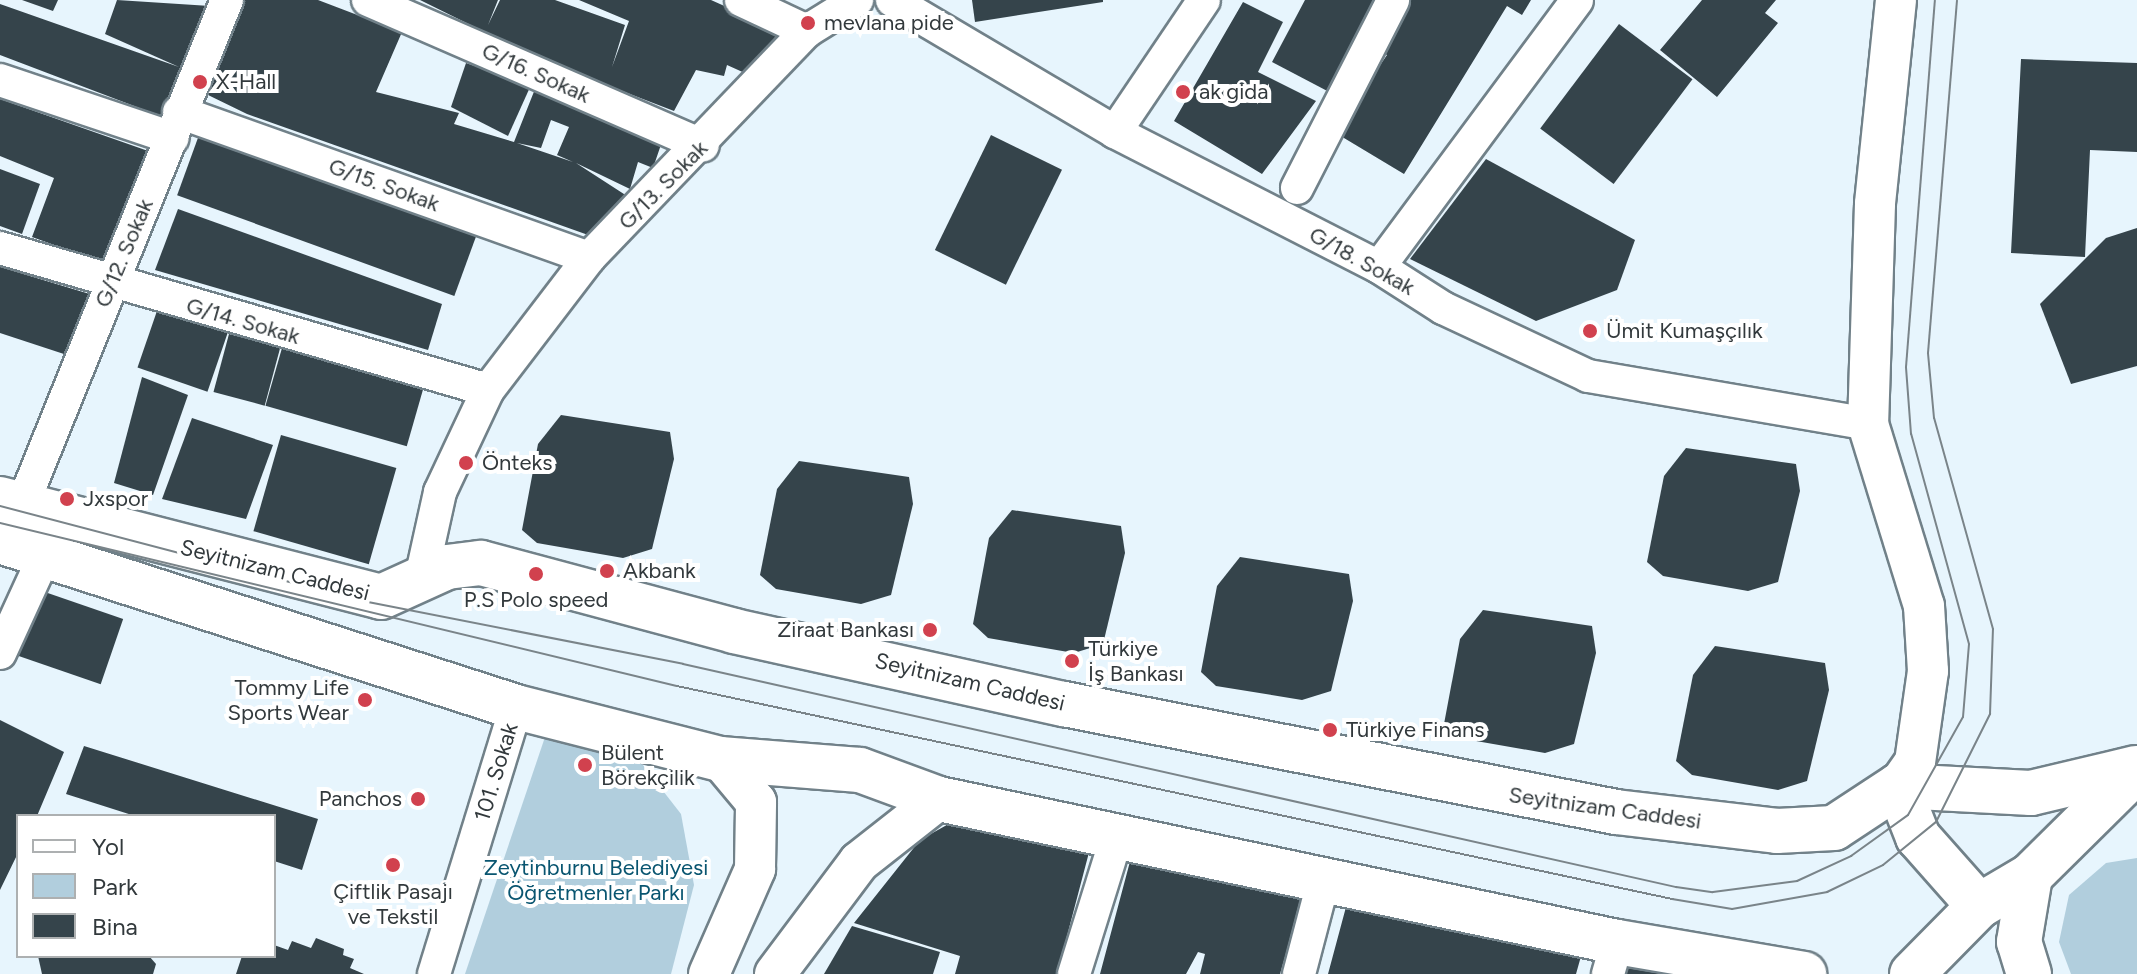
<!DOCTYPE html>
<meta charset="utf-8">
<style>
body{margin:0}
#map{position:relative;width:2137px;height:974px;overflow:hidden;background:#e7f5fd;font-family:Figtree,sans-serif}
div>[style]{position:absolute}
.green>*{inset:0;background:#b1cedd}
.building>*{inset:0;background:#35444b;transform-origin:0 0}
.roads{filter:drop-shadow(2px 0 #718189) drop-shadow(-2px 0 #718189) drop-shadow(0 2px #718189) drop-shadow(0 -2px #718189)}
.minor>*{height:32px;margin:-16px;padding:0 16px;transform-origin:16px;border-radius:16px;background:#fff}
.tertiary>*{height:40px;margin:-20px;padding:0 20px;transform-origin:20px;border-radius:20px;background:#fff}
.secondary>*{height:44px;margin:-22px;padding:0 22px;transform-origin:22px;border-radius:22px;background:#fff}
.tram>*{height:2px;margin:-1px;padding:0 1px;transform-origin:1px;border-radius:1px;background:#7a8489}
.dots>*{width:22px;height:22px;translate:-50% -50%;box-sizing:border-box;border:4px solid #fff;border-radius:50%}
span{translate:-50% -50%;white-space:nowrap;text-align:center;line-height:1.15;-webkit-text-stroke:8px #fff;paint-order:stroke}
.poi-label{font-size:22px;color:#32393c}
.left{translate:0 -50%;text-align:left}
.right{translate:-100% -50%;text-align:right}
.street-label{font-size:22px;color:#32393c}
.park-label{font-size:22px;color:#095570}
.legend{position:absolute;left:16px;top:814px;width:260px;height:144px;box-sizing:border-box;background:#fff;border:2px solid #adb0b1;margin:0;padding:10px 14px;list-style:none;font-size:24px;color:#32393c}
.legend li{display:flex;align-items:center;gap:16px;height:40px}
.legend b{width:40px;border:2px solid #adb0b1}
</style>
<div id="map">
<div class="green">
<div style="clip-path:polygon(545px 737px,639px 760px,681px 814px,694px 885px,671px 974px,465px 974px)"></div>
<div style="clip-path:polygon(2137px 858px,2137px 974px,2071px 974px,2059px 942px,2069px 895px,2106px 863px)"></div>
</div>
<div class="building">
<div style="clip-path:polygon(22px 0,58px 0,53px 11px)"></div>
<div style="clip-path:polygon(117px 0,210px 6px,163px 117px,0 55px,0 4px,179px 67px,105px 34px)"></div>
<div style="clip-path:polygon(evenodd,243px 0,318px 0,402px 32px,376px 92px,459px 113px,454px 124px,514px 142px,537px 84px,666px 130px,653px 168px,638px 162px,630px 189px,576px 163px,627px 196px,591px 236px,247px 114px,206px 94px,243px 0,551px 120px,569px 127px,557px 155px,573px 162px,517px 143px,541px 148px,551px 120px)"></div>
<div style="clip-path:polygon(420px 0,498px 0,488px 25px,500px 0,555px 0,625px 25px,612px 67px,629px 21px,579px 0,711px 0,780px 31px,747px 74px,727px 65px,724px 76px,696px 70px,674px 111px,539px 59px)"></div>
<div style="clip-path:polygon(972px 0,1103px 0,1103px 2px,975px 22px)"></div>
<div style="clip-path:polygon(1305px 0,1383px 0,1333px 94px,1272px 62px)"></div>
<div style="clip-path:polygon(1408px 0,1531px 0,1522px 15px,1507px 6px,1404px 174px,1334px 132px,1387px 55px,1378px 50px)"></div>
<div style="clip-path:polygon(1702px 0,1776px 0,1765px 13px,1778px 23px,1717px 97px,1660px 50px)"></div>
<div style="clip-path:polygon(1243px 2px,1283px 22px,1258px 72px,1316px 101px,1262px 174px,1174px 121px)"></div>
<div style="left:1619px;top:24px;width:92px;height:131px;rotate:37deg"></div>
<div style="clip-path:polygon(2021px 59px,2137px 63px,2137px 152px,2090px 150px,2085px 257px,2011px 253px)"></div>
<div style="clip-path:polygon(466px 63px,531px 85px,508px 136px,451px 107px)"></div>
<div style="clip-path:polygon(0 99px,151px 152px,110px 265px,32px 237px,54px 178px,0 156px)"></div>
<div style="left:199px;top:135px;width:295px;height:64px;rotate:20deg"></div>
<div style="left:991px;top:135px;width:79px;height:128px;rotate:26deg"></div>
<div style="clip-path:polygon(1486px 159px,1635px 240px,1617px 290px,1536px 321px,1410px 259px)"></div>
<div style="clip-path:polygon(0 169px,40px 184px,22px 234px,0 226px)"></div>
<div style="clip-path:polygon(178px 209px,442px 304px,428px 350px,155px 270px)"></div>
<div style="clip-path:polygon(2137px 228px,2137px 366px,2071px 384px,2040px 304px,2106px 238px)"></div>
<div style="clip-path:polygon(0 267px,93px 295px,70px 356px,0 333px)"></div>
<div style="left:158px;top:308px;width:74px;height:63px;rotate:19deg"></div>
<div style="left:229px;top:334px;width:53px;height:60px;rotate:15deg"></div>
<div style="left:282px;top:348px;width:147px;height:60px;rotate:16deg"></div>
<div style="clip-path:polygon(142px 377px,188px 395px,153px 495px,114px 483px)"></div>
<div style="clip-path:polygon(561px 415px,670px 432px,674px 459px,652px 549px,623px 558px,537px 543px,522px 530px,538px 444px)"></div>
<div style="clip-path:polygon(192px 418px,273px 445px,246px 519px,162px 499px)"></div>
<div style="left:281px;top:435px;width:120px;height:100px;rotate:16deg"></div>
<div style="clip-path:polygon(1686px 448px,1796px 464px,1800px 491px,1778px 582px,1748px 591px,1663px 576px,1647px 562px,1664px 476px)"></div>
<div style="clip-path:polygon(799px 461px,909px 477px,913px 504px,891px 595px,861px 604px,776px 589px,760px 575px,777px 489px)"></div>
<div style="clip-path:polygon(1012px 510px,1121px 526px,1125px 553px,1103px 644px,1074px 653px,988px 638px,973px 624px,989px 538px)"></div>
<div style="clip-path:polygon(1240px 557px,1349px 574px,1353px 601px,1331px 691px,1302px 700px,1216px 686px,1201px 672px,1217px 586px)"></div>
<div style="left:39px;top:590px;width:89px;height:69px;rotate:19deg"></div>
<div style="clip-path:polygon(1483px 610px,1592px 626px,1596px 653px,1574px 744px,1545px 753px,1459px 738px,1444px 724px,1460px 639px)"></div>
<div style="clip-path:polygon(1715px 646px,1825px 663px,1829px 690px,1807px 781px,1778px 790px,1692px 775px,1676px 761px,1693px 675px)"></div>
<div style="clip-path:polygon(0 720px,64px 752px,37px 816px,18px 816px,18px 853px,0 890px)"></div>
<div style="clip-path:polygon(84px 746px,318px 819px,302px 870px,274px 861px,274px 816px,135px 816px,66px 794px)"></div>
<div style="clip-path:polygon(970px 812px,1092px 841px,1057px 974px,955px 974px,960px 956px,854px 923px,920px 840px)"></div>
<div style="clip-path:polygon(1132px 854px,1305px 889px,1280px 974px,1200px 974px,1205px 954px,1198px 952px,1186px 974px,1100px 974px)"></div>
<div style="clip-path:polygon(1346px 907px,1428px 926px,1431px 914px,1585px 942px,1576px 974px,1328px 974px)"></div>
<div style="clip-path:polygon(852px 926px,940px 952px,933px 974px,824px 974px)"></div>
<div style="clip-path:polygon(316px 938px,344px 949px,343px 955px,354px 959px,350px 968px,364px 974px,236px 974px,242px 956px,274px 956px,274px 945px,288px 950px,292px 941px,311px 948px)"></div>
<div style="clip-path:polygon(38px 956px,149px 956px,156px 964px,153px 974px,42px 974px)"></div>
<div style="clip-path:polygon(1637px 963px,1672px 973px,1672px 974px,1621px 974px)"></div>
</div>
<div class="roads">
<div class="minor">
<div style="left:368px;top:0;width:365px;rotate:23.5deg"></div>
<div style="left:741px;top:0;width:73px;rotate:25.2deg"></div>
<div style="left:892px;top:0;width:259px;rotate:30.6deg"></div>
<div style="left:1115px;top:132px;width:297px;rotate:27.1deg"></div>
<div style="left:1379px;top:267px;width:76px;rotate:32.6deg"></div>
<div style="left:1443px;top:308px;width:160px;rotate:25.1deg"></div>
<div style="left:1588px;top:376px;width:284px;rotate:9.7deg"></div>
<div style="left:0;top:80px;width:182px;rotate:18.6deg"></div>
<div style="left:179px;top:112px;width:435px;rotate:19.6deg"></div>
<div style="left:1115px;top:132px;width:159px;rotate:-56deg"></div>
<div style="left:1297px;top:188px;width:211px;rotate:-62.9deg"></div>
<div style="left:0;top:248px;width:508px;rotate:16.22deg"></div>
<div style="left:1379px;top:267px;width:332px;rotate:-53.4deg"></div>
<div style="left:22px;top:506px;width:546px;rotate:-67.95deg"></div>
<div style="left:421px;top:578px;width:88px;rotate:-77.5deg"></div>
<div style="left:440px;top:492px;width:113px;rotate:-64.8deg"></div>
<div style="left:488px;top:390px;width:166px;rotate:-52.6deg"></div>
<div style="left:589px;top:258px;width:315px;rotate:-46.2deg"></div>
<div style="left:807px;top:31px;width:59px;rotate:-31.8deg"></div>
<div style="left:0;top:653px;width:106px;rotate:-65.4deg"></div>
<div style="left:434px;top:974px;width:279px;rotate:-72.9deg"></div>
<div style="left:1074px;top:974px;width:148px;rotate:-72.7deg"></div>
<div style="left:1299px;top:974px;width:98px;rotate:-75.3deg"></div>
<div style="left:1608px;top:974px;width:33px;rotate:-74deg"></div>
</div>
<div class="tertiary">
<div style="left:1896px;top:0;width:205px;rotate:95.9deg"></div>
<div style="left:1875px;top:204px;width:220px;rotate:91.8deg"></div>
<div style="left:1868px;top:424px;width:190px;rotate:72.9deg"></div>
<div style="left:1924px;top:606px;width:65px;rotate:86.5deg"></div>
<div style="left:1928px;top:671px;width:92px;rotate:98.1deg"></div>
<div style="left:1915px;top:762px;width:29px;rotate:125deg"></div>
<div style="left:709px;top:974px;width:115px;rotate:-66.3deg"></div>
<div style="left:755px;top:869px;width:67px;rotate:-89.1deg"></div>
<div style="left:756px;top:802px;width:56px;rotate:-129.9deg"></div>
<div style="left:775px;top:974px;width:140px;rotate:-53.1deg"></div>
<div style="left:859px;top:862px;width:102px;rotate:-38.2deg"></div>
</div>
<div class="secondary">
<div style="left:0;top:499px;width:393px;rotate:14.4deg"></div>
<div style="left:381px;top:597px;width:72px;rotate:-24.4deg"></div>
<div style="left:447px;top:567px;width:34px;rotate:-7deg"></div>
<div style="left:481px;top:563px;width:262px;rotate:15deg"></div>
<div style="left:734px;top:631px;width:338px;rotate:12.5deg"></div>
<div style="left:1064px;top:704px;width:562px;rotate:11.07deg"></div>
<div style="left:1616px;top:812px;width:162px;rotate:6.7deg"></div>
<div style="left:1777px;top:831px;width:57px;rotate:-3deg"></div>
<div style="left:1834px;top:828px;width:77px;rotate:-33.3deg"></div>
<div style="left:0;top:541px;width:542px;rotate:17.83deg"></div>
<div style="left:516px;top:707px;width:211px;rotate:14.3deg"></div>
<div style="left:720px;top:759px;width:140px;rotate:4.5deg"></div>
<div style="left:860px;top:770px;width:84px;rotate:20.2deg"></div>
<div style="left:939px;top:799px;width:693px;rotate:11.91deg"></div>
<div style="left:1617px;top:942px;width:190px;rotate:9.7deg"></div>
<div style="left:1898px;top:786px;width:133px;rotate:3deg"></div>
<div style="left:2031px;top:793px;width:108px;rotate:-13.4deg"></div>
<div style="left:1898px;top:786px;width:55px;rotate:68.6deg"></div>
<div style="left:1918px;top:837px;width:92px;rotate:48.5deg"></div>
<div style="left:1912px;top:974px;width:95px;rotate:-45.4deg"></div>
<div style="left:1979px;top:906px;width:59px;rotate:-30.5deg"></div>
<div style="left:2029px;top:974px;width:34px;rotate:-107deg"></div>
<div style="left:2019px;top:942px;width:67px;rotate:-80.5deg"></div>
<div style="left:2030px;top:876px;width:151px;rotate:-44.7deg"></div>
</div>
</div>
<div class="tram">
<div style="left:0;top:506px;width:316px;rotate:14.7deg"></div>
<div style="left:0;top:523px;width:696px;rotate:13.54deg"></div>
<div style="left:677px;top:686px;width:1018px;rotate:12.08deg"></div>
<div style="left:1672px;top:899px;width:61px;rotate:9.5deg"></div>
<div style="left:1732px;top:909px;width:97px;rotate:-10.1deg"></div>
<div style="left:1827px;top:892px;width:62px;rotate:-25.7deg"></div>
<div style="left:1883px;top:865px;width:68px;rotate:-39.1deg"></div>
<div style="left:1936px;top:822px;width:121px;rotate:-63.4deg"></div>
<div style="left:1990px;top:714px;width:85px;rotate:-88deg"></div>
<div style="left:1993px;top:629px;width:219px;rotate:-105.6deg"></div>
<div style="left:1934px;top:418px;width:65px;rotate:-95.3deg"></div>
<div style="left:1928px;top:353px;width:354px;rotate:-85.3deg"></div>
<div style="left:368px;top:602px;width:321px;rotate:11.1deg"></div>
<div style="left:683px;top:664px;width:1018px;rotate:12.66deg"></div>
<div style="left:1676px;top:887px;width:37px;rotate:8deg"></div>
<div style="left:1713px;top:892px;width:85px;rotate:-7.5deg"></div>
<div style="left:1797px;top:881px;width:60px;rotate:-24.8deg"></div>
<div style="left:1851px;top:856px;width:70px;rotate:-35.7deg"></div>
<div style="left:1908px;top:815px;width:112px;rotate:-60.7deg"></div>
<div style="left:1963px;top:717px;width:73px;rotate:-85.3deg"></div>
<div style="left:1969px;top:644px;width:218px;rotate:-105.4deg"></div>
<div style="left:1911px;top:434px;width:67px;rotate:-94.3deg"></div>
<div style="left:1906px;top:367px;width:368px;rotate:-85.5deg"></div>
</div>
<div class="dots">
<div style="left:808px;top:23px;background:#d1414e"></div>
<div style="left:200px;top:82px;background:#d1414e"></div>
<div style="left:1183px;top:92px;background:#d1414e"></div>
<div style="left:1590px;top:331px;background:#d1414e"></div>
<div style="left:466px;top:463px;background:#d1414e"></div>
<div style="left:67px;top:499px;background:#d1414e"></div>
<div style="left:607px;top:571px;background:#d1414e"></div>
<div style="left:536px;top:574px;background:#d1414e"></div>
<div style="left:930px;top:630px;background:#d1414e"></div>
<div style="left:1072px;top:661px;background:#d1414e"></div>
<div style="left:365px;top:700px;background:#d1414e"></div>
<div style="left:1330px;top:730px;background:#d1414e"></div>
<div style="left:585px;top:765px;background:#d1414e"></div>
<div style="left:418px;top:799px;background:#d1414e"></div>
<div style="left:393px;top:865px;background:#d1414e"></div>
</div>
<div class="poi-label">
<span class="left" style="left:824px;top:23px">mevlana pide</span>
<span class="left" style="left:216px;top:82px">X-Hall</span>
<span class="left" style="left:1199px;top:92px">ak gida</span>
<span class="left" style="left:1606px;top:331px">Ümit Kumaşçılık</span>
<span class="left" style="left:482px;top:463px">Önteks</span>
<span class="left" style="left:83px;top:499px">Jxspor</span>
<span class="left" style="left:623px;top:571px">Akbank</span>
<span style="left:536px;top:600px">P.S Polo speed</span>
<span class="right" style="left:914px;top:630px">Ziraat Bankası</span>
<span class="left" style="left:1088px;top:661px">Türkiye<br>İş Bankası</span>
<span class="right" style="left:349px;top:700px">Tommy Life<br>Sports Wear</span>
<span class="left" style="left:1346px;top:730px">Türkiye Finans</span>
<span class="left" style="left:601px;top:765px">Bülent<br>Börekçilik</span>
<span class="right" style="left:402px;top:799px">Panchos</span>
<span style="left:393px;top:904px">Çiftlik Pasajı<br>ve Tekstil</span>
</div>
<div class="street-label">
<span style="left:536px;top:73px;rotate:24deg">G/16. Sokak</span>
<span style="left:384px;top:185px;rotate:20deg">G/15. Sokak</span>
<span style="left:663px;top:185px;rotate:-45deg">G/13. Sokak</span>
<span style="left:124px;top:253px;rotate:-67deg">G/12. Sokak</span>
<span style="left:1362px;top:261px;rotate:29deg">G/18. Sokak</span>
<span style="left:243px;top:321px;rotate:16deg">G/14. Sokak</span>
<span style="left:275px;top:570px;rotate:14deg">Seyitnizam Caddesi</span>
<span style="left:970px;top:682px;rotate:13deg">Seyitnizam Caddesi</span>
<span style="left:496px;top:772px;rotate:-73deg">101. Sokak</span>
<span style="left:1605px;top:808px;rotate:8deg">Seyitnizam Caddesi</span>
</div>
<div class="park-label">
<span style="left:596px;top:880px">Zeytinburnu Belediyesi<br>Öğretmenler Parkı</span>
</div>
<ul class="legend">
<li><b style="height:10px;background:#fff"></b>Yol</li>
<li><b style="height:22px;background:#b1cedd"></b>Park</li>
<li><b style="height:22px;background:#35444b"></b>Bina</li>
</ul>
</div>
